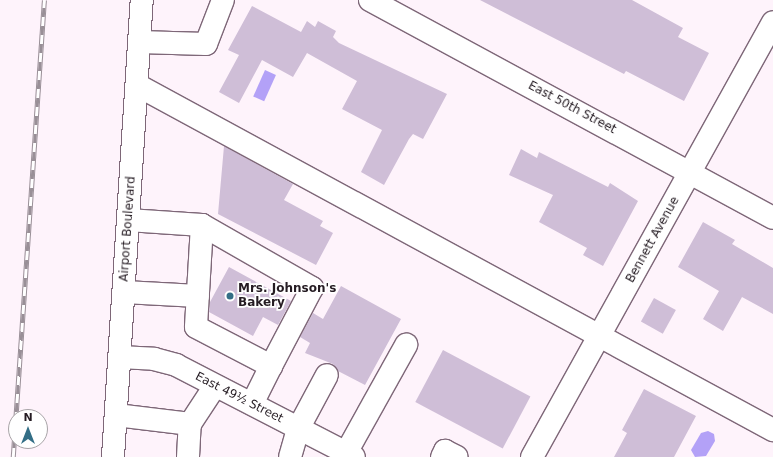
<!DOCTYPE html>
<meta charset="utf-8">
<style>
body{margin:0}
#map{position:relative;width:773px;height:457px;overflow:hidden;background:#fef3fb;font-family:"DejaVu Sans",sans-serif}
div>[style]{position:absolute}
.water>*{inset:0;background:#b3a1f7;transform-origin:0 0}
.building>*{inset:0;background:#cfbed7;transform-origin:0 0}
.roads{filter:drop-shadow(1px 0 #7e6778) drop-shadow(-1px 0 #7e6778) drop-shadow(0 1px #7e6778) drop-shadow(0 -1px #7e6778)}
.minor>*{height:22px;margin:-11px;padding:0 11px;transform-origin:11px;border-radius:11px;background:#fff}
.major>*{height:22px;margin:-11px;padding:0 11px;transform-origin:11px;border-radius:11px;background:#fff}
.rail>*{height:4.5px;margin-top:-2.25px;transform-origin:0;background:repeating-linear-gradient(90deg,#fff 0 9px,#998f97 0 18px);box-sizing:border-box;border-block:1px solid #998f97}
.dots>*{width:11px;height:11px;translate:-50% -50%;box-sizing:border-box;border:2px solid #fff;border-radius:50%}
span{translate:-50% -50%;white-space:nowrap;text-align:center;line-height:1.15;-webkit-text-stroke:3.5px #fff;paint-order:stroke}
.street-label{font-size:12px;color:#251c23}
.poi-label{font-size:12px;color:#251c23;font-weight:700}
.left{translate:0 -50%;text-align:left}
.north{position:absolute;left:8px;top:409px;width:40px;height:40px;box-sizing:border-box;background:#fff;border:1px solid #a8a4a7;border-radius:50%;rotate:0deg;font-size:11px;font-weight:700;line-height:16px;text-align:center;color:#251c23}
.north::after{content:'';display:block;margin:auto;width:14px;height:18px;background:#336e86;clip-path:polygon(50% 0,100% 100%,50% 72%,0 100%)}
</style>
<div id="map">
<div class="water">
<div style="left:265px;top:70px;width:12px;height:29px;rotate:24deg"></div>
<div style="clip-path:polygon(708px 431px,714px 434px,715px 441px,706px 456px,695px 457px,691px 450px,701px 433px)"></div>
</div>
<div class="building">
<div style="clip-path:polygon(480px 0,632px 0,683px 28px,678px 37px,709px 53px,684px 101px,626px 71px,624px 74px)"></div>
<div style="clip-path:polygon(252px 6px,301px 32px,307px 21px,315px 27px,318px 21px,336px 31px,333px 37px,339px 43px,447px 94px,423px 139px,413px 134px,409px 139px,384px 185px,361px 172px,382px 130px,342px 109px,357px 81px,307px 53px,293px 77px,262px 60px,239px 103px,219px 92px,239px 55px,228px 50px)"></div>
<div style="clip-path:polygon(224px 146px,293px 184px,284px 200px,323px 221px,320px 226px,333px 233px,316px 265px,218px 214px)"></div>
<div style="clip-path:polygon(521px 149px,537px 158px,539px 152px,608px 187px,610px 183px,638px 201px,603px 266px,583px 255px,587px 248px,539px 222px,553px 195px,509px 175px)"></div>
<div style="clip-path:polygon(703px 222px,735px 240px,732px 244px,773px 268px,773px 314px,742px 297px,723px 331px,703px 319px,719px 291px,678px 267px)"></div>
<div style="clip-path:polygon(229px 267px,291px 301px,278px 325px,263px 317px,253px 336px,209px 312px,210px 302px)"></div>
<div style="clip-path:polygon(341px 286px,401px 319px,365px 385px,338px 371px,333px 364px,305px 353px,310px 343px,300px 337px,313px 313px,323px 319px)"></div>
<div style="left:654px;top:298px;width:25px;height:27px;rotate:29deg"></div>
<div style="left:443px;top:350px;width:99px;height:59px;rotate:28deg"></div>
<div style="clip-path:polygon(644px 389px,696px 416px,674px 457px,614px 457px,627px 433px,622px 430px)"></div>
</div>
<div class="roads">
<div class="minor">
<div style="left:370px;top:0;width:458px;rotate:28.4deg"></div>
<div style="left:139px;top:42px;width:67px;rotate:1.7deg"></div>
<div style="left:206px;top:44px;width:47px;rotate:-68.9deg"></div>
<div style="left:137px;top:85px;width:724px;rotate:28.48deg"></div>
<div style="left:128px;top:220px;width:74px;rotate:3.9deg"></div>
<div style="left:202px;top:225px;width:102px;rotate:93.4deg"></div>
<div style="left:196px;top:327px;width:85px;rotate:27.5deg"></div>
<div style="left:271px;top:366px;width:42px;rotate:116.6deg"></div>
<div style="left:202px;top:225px;width:127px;rotate:29.8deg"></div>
<div style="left:312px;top:288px;width:88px;rotate:117.7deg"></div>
<div style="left:124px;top:292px;width:74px;rotate:3.1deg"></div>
<div style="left:119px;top:357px;width:35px;rotate:3deg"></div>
<div style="left:154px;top:359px;width:23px;rotate:15deg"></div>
<div style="left:176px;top:365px;width:200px;rotate:27.3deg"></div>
<div style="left:116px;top:415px;width:75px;rotate:6.9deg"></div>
<div style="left:190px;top:424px;width:45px;rotate:-56.7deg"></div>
<div style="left:346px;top:453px;width:124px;rotate:-60.9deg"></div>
<div style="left:188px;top:457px;width:33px;rotate:-87deg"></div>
<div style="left:290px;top:457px;width:29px;rotate:-74deg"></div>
<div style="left:298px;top:429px;width:61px;rotate:-61.8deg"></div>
<div style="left:442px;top:457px;width:7px;rotate:-63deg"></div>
<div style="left:445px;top:451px;width:13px;rotate:27deg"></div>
<div style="left:532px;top:457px;width:497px;rotate:-61deg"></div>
</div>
<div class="major">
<div style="left:113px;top:457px;width:458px;rotate:-86.4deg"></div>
</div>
</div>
<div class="rail">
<div style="left:13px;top:457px;width:458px;rotate:-86.1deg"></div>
</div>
<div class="dots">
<div style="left:230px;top:296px;background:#336e86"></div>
</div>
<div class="street-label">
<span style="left:572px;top:108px;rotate:28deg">East 50th Street</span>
<span style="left:128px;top:229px;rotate:-86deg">Airport Boulevard</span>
<span style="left:653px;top:240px;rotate:-61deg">Bennett Avenue</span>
<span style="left:239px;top:398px;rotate:27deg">East 49½ Street</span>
</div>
<div class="poi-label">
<span class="left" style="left:238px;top:296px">Mrs. Johnson's<br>Bakery</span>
</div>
<div class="north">N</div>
</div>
